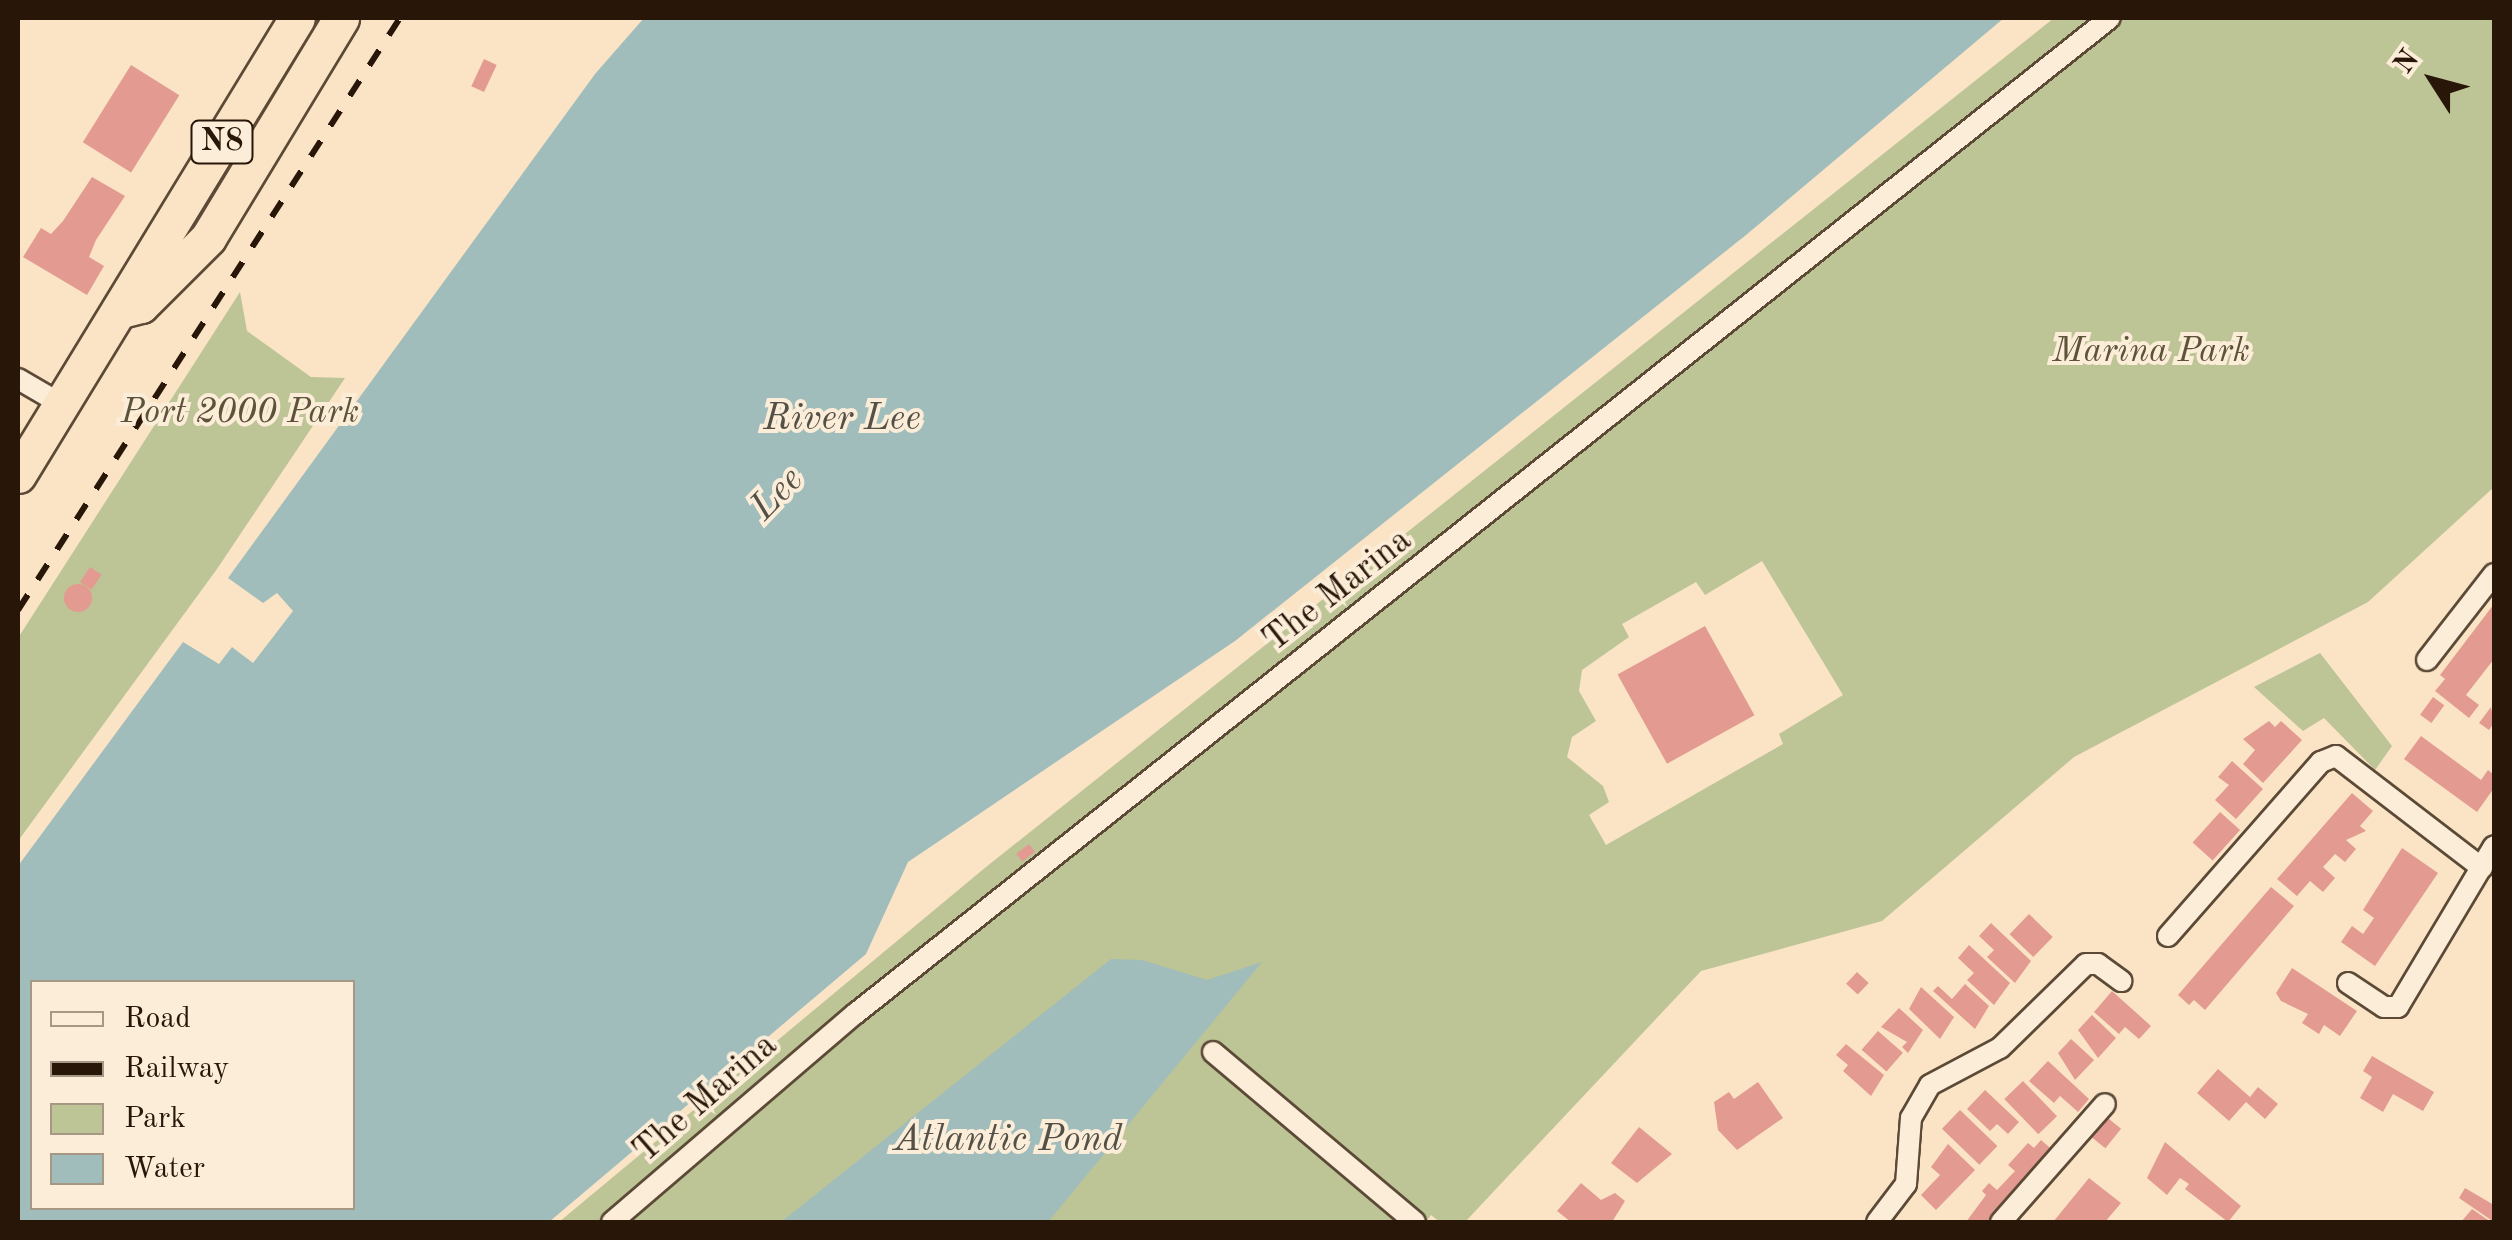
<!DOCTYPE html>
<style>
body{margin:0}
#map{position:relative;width:2512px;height:1240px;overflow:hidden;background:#fae4c5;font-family:"Old Standard TT",serif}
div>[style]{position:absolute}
.green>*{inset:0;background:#bdc495}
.water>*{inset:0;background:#a0bdbb}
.building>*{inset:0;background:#e39b91;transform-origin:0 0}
.round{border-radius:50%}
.roads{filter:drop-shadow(2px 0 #5c4a37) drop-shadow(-2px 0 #5c4a37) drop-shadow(0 2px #5c4a37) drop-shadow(0 -2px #5c4a37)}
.street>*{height:20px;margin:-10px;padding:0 10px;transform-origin:10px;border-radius:10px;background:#fcedd9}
.highway>*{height:35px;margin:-17.5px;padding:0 17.5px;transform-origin:17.5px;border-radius:17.5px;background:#fae4c5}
.rail>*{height:6px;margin-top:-3px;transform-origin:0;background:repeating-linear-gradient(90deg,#281608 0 18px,transparent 0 36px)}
span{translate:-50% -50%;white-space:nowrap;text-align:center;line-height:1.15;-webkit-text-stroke:8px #fcedd9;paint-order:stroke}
.shield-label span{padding:2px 8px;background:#fcedd9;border:2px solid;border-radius:8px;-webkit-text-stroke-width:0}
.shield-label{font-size:32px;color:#281608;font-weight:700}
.park-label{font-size:35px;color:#5c5339;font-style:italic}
.street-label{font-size:35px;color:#281608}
.water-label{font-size:38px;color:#525047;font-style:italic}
.frame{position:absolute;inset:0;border:20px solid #281608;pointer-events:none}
.legend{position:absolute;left:30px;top:980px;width:325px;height:230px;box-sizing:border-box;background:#fcedd9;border:2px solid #a79785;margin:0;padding:12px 18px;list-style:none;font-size:30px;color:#281608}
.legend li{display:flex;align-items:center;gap:20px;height:50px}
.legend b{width:50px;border:2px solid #a79785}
.north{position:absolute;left:2382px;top:30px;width:100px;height:100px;-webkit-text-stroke:8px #fcedd9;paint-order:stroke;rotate:306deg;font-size:28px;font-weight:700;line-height:40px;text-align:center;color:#281608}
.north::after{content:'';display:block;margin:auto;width:35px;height:45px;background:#281608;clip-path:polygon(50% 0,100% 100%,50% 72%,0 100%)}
</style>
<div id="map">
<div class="green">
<div style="clip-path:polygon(evenodd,2054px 18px,2494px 18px,2494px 487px,2368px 602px,2074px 757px,1882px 921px,1701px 971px,1465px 1222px,1440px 1222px,1431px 1215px,1426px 1222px,559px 1222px,986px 867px,2054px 18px,1762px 561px,1843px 695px,1779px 734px,1783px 744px,1606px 845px,1589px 815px,1609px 802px,1603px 786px,1567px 757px,1572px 737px,1596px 721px,1579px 691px,1582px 670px,1629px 637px,1622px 624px,1696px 582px,1705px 595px,1762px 561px)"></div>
<div style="clip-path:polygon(240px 292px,247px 331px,311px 377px,345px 378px,217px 569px,18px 841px,18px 638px)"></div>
<div style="clip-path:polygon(2320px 653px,2392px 746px,2375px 770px,2324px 718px,2303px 731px,2254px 687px)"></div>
</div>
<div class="water">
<div style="clip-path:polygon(evenodd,644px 18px,2004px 18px,1746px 235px,1235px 641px,908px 862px,866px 954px,549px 1222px,18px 1222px,18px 866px,183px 642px,219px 664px,232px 647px,253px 663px,293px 611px,277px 593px,263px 603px,228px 578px,595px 74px,644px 18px,32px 982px,352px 982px,352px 1208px,32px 1208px,32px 982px)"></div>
<div style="clip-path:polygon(1111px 959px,1142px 960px,1207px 980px,1262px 962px,1048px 1222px,781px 1222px)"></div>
</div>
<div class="building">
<div style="left:484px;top:59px;width:14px;height:30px;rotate:25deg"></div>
<div style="left:131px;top:65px;width:57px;height:91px;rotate:32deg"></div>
<div style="clip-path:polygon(92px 177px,125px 196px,96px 240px,89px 257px,104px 266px,87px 295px,23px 257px,41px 228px,51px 234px,63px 221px)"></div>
<div style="left:90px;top:567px;width:14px;height:18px;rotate:34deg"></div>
<div class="round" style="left:64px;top:584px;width:28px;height:28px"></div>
<div style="clip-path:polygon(2494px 604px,2494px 659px,2466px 695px,2479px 705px,2469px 718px,2435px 691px,2445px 679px,2440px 675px)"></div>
<div style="left:1705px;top:626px;width:102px;height:100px;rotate:61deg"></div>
<div style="left:2433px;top:697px;width:14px;height:22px;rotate:36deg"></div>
<div style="clip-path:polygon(2491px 707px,2494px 723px,2489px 730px,2479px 723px)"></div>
<div style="clip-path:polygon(2269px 721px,2275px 727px,2281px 721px,2302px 740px,2263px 783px,2243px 764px,2255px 750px,2243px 739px)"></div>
<div style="clip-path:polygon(2421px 736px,2481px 780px,2488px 770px,2494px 775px,2494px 788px,2477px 812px,2404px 759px)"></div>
<div style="clip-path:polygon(2232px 761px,2263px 789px,2236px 819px,2215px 800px,2229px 785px,2218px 777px)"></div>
<div style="clip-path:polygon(2352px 793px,2373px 811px,2360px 826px,2366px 831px,2346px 840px,2356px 849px,2345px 862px,2335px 854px,2323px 867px,2335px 878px,2323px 892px,2310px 881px,2297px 896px,2277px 879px)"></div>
<div style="left:2220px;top:812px;width:27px;height:41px;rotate:42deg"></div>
<div style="left:1029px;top:844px;width:10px;height:16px;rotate:53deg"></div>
<div style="clip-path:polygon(2402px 848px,2438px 873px,2375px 966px,2341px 942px,2352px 926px,2363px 934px,2374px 918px,2363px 910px)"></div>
<div style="clip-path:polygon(2271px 887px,2294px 906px,2205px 1010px,2194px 1000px,2189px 1005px,2178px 995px)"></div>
<div style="left:2029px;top:914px;width:33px;height:28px;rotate:44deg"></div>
<div style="clip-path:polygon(1991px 923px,2031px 961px,2015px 983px,1987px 957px,1994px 950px,1979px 936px)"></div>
<div style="clip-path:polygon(1969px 945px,2010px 983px,1994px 1005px,1967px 980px,1974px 973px,1958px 958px)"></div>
<div style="clip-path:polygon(2292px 968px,2357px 1011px,2340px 1036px,2324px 1025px,2319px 1034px,2302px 1023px,2308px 1014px,2281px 1001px,2276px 993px)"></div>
<div style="left:1857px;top:972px;width:16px;height:16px;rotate:43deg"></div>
<div style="clip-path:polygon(1965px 984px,1989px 1006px,1975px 1029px,1933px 991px,1938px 986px,1952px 999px)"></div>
<div style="clip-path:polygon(1921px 987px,1954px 1017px,1940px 1039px,1909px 1009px)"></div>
<div style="clip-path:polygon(2112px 991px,2151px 1026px,2139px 1039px,2125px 1027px,2119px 1034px,2094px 1012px)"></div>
<div style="clip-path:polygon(1899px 1008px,1923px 1030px,1908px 1053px,1902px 1047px,1907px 1042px,1881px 1027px)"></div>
<div style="clip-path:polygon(2092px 1015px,2116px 1038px,2098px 1058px,2078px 1030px)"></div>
<div style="left:1878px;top:1031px;width:33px;height:25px;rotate:41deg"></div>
<div style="clip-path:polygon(2071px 1039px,2094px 1060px,2075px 1080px,2058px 1053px)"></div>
<div style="clip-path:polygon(1846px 1044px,1884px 1075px,1871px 1096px,1843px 1071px,1848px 1065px,1836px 1055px)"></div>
<div style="clip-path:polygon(2372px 1056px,2434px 1092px,2423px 1111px,2393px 1094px,2383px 1112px,2360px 1098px,2372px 1077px,2363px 1071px)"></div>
<div style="clip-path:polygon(2048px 1061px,2089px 1099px,2078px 1112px,2060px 1096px,2054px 1103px,2029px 1081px)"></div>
<div style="clip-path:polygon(2218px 1069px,2250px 1097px,2258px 1087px,2278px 1104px,2265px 1119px,2246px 1102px,2229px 1121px,2197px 1093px)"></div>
<div style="left:2023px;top:1081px;width:49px;height:26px;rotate:46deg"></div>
<div style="clip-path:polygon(1758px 1082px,1783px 1118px,1737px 1150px,1718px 1130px,1714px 1102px,1729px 1092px,1734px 1099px)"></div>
<div style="clip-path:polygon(1985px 1090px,2019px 1122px,2008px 1134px,1997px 1124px,1990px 1131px,1967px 1109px)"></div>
<div style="left:1960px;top:1110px;width:52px;height:26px;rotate:44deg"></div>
<div style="left:2104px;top:1115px;width:22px;height:25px;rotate:39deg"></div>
<div style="clip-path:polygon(1639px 1127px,1672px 1154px,1637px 1183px,1611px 1163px)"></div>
<div style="clip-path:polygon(2041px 1140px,2056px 1153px,1992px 1222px,1966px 1222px,1986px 1195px,1982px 1191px,1989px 1183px,1997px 1190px,2015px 1171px,2008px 1165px,2028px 1143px,2034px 1148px)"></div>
<div style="clip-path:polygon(2165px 1142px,2241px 1206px,2228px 1222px,2185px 1189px,2189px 1184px,2180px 1178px,2167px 1195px,2147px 1178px)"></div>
<div style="clip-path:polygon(1948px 1144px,1975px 1170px,1936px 1210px,1921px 1195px,1940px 1175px,1931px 1167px)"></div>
<div style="clip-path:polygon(2089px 1178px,2121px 1203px,2105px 1222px,2053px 1222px)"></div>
<div style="clip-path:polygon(1581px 1183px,1601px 1200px,1615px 1193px,1625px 1201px,1612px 1222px,1571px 1222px,1557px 1211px)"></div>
<div style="clip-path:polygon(2465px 1188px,2494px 1205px,2494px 1222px,2459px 1198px)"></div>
<div style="clip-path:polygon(2472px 1209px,2491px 1222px,2461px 1222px)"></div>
</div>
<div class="roads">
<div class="street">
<div style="left:18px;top:379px;width:50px;rotate:30.2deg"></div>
<div style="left:2427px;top:660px;width:109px;rotate:-52.1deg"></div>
<div style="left:2168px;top:936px;width:232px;rotate:-48.7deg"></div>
<div style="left:2321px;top:762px;width:16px;rotate:-22deg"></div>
<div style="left:2336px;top:756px;width:184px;rotate:37.5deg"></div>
<div style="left:2348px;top:983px;width:43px;rotate:33.7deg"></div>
<div style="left:2384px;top:1007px;width:14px"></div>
<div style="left:2398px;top:1007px;width:187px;rotate:-59.2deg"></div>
<div style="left:1213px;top:1052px;width:264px;rotate:40.1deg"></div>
<div style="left:612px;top:1222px;width:320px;rotate:-40.6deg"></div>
<div style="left:855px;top:1014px;width:1602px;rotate:-38.44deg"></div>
<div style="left:1877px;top:1222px;width:48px;rotate:-52.7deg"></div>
<div style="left:1906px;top:1184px;width:66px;rotate:-85.7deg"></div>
<div style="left:1911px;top:1118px;width:38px;rotate:-60deg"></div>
<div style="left:1930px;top:1085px;width:79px;rotate:-27.9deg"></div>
<div style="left:2000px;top:1048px;width:120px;rotate:-44.3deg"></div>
<div style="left:2086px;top:964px;width:12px"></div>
<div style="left:2098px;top:964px;width:29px;rotate:36deg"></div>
<div style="left:2001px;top:1222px;width:157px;rotate:-48.6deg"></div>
</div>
<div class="highway">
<div style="left:125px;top:309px;width:16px;rotate:-14deg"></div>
<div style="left:141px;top:305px;width:95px;rotate:-45deg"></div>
<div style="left:208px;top:238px;width:257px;rotate:-58.8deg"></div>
<div style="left:18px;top:475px;width:535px;rotate:-58.6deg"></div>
</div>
</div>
<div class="rail">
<div style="left:18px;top:610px;width:705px;rotate:-57.17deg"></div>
</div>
<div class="shield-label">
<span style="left:222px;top:142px">N8</span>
</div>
<div class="park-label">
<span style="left:2151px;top:352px">Marina Park</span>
<span style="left:240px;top:413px">Port 2000 Park</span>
</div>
<div class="street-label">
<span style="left:1338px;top:591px;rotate:-38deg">The Marina</span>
<span style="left:706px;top:1099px;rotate:-41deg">The Marina</span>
</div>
<div class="water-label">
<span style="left:842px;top:420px">River Lee</span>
<span style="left:778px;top:495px;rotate:-46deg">Lee</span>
<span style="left:1008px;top:1141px">Atlantic Pond</span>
</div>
<div class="frame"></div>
<ul class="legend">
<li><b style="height:12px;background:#fcedd9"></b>Road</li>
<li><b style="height:12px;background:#281608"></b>Railway</li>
<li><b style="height:28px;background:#bdc495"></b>Park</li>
<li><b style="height:28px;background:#a0bdbb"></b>Water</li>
</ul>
<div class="north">N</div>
</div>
